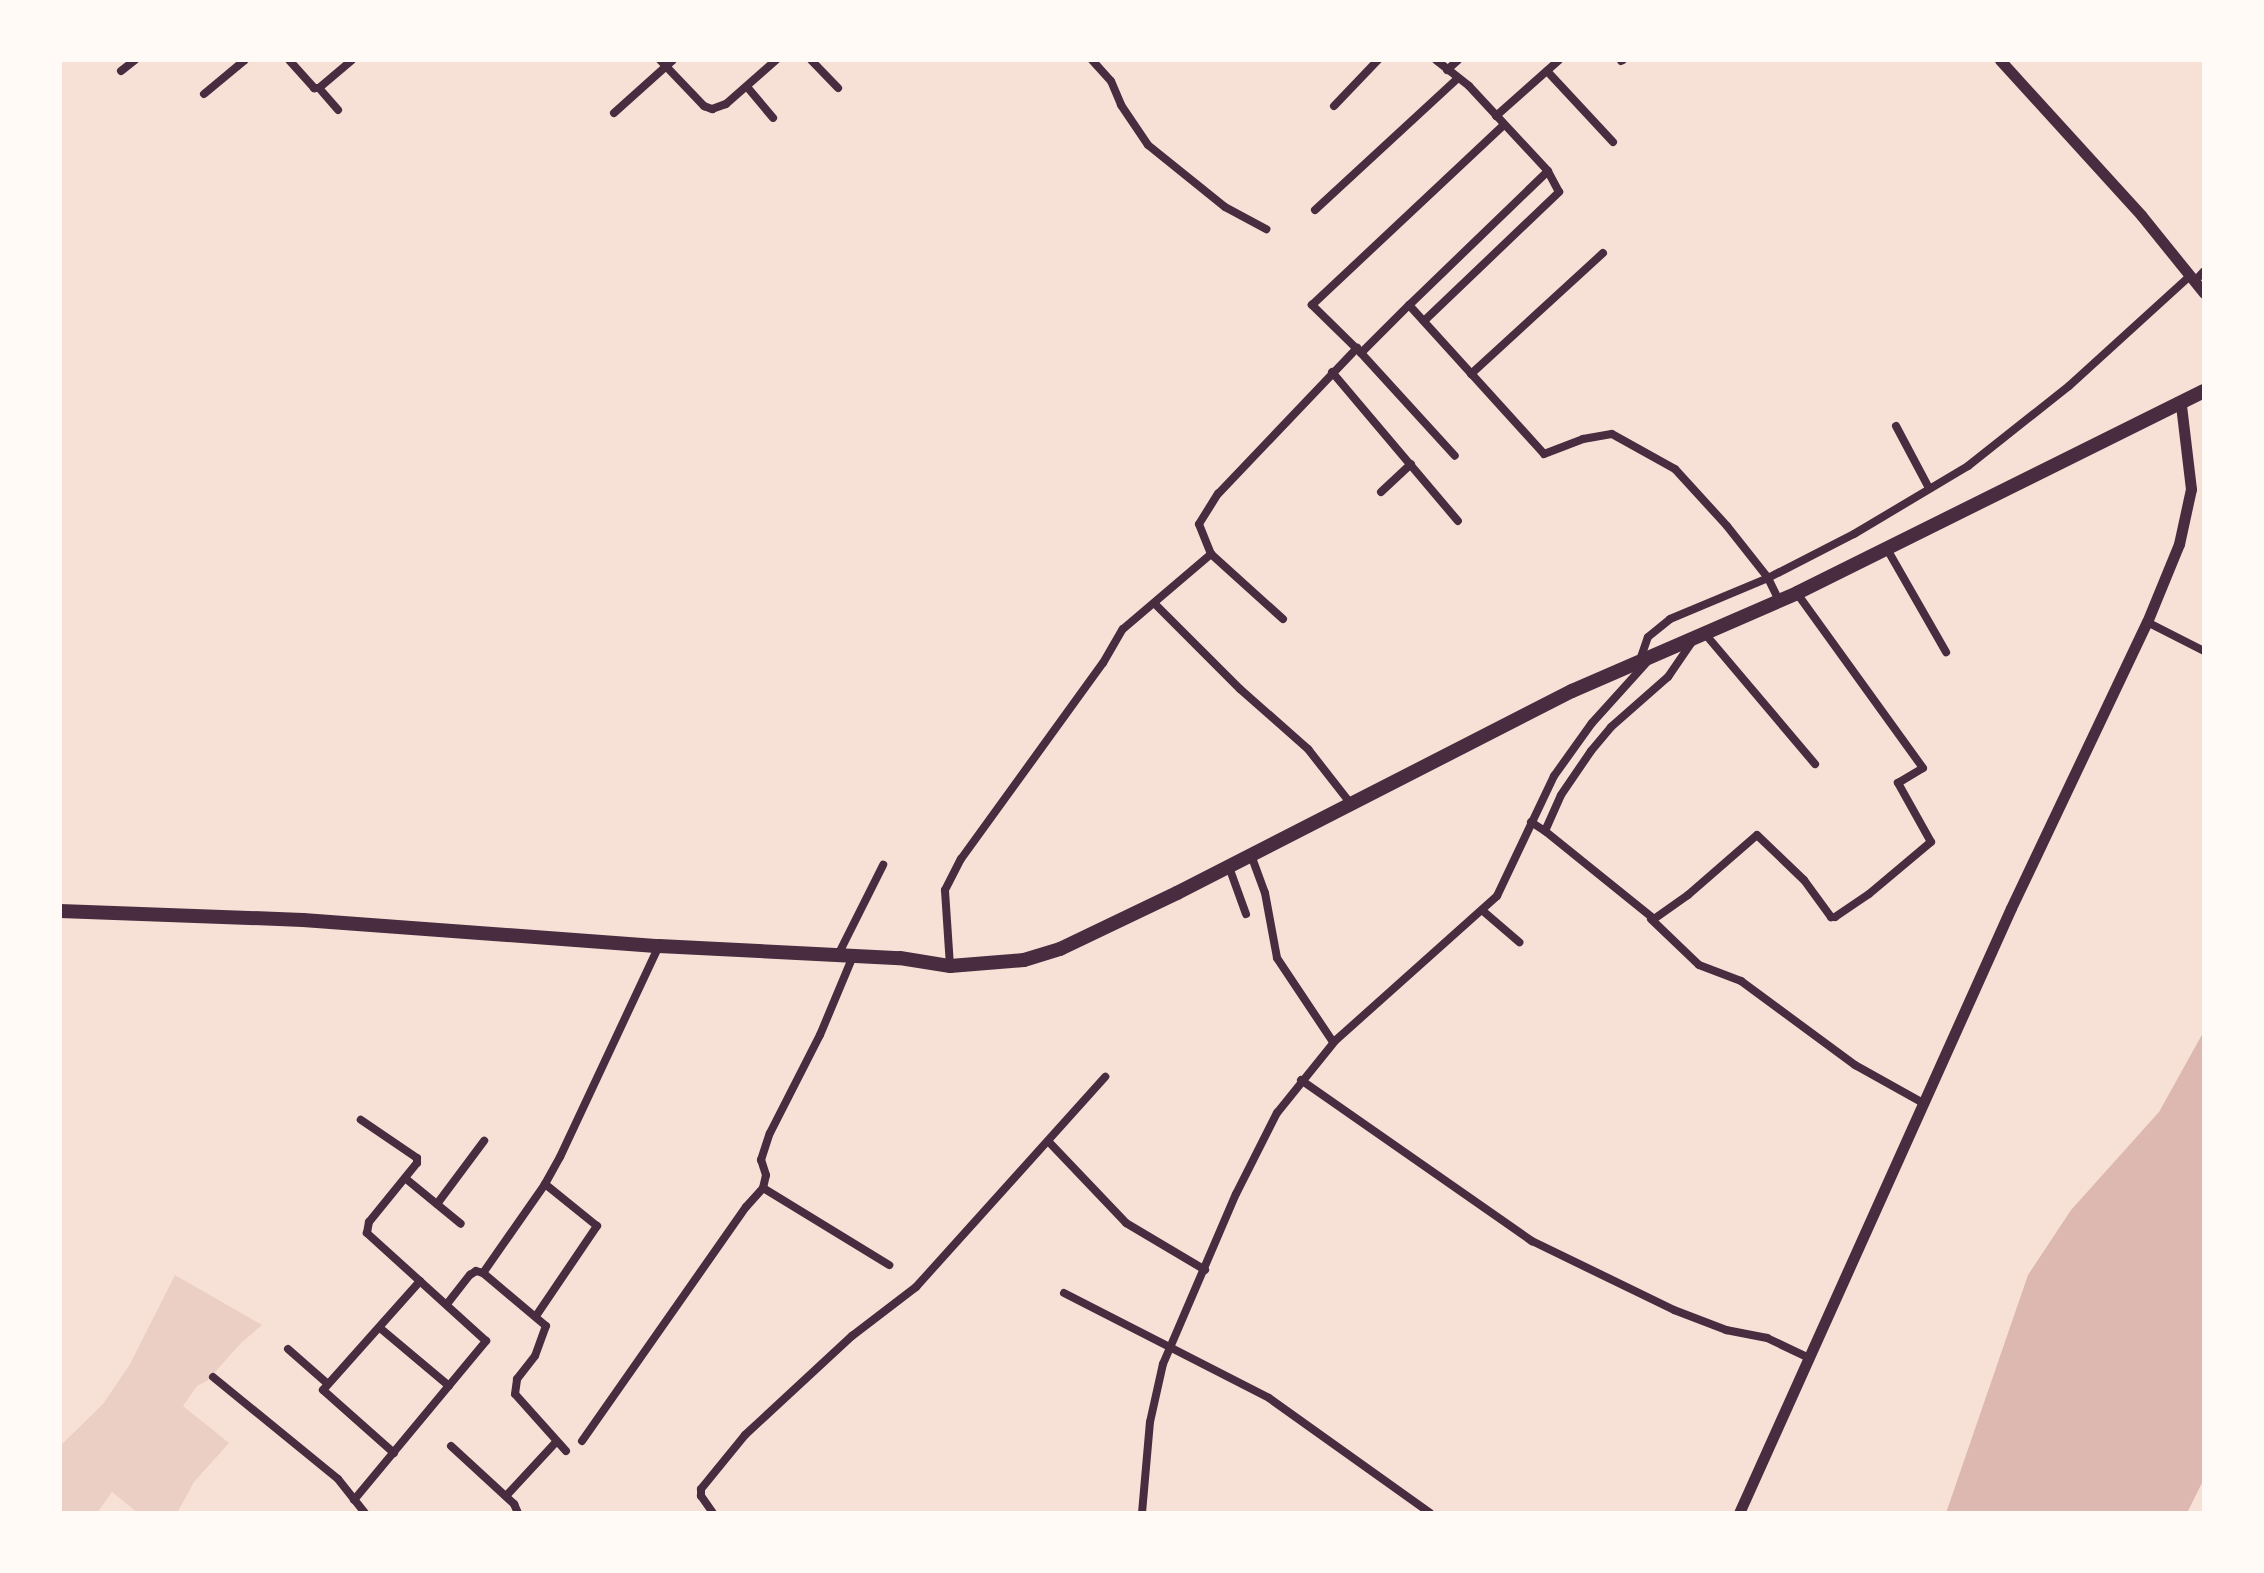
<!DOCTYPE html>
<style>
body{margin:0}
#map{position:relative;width:2264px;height:1573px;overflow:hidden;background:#f7e1d7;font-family:"Open Sans",sans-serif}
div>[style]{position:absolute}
.green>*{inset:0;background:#ebcfc5}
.water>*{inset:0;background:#dcb8b0}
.minor>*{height:8px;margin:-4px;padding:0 4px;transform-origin:4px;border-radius:4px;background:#4a2c40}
.tertiary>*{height:11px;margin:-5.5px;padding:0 5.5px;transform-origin:5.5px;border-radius:5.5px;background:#4a2c40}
.trunk>*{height:14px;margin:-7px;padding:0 7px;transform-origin:7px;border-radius:7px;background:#4a2c40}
span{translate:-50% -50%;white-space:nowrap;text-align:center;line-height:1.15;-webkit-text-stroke:8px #fffaf5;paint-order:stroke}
.frame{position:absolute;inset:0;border:62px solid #fffaf5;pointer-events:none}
</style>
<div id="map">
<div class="green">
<div style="clip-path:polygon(175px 1275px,262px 1325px,241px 1343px,207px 1381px,197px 1386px,183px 1406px,229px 1443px,194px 1482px,177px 1513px,138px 1513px,112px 1492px,97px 1513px,60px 1513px,60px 1446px,103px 1404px,130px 1364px)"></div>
</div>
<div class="water">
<div style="clip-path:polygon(2204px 1031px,2204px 1479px,2187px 1513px,1946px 1513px,2028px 1275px,2071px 1210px,2159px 1112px)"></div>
</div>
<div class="minor">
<div style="left:289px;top:60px;width:38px;rotate:48deg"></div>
<div style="left:314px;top:88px;width:5px"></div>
<div style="left:319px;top:88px;width:43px;rotate:-40.3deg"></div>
<div style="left:660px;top:60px;width:64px;rotate:46.3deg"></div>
<div style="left:704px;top:106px;width:9px;rotate:21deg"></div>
<div style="left:712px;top:109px;width:15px;rotate:-20deg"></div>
<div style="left:726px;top:104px;width:67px;rotate:-41.3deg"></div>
<div style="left:811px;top:60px;width:39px;rotate:46deg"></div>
<div style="left:1092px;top:60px;width:28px;rotate:48deg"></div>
<div style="left:1111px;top:81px;width:26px;rotate:67deg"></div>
<div style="left:1121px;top:105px;width:48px;rotate:56deg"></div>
<div style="left:1148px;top:145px;width:99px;rotate:38.8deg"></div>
<div style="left:1225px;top:207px;width:47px;rotate:28.2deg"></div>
<div style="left:1436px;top:60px;width:42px;rotate:38.2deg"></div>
<div style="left:1469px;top:86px;width:116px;rotate:47.1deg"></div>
<div style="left:1548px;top:171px;width:193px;rotate:136deg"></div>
<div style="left:1409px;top:305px;width:201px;rotate:47.8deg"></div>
<div style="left:1544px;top:454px;width:42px;rotate:-21deg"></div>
<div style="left:1583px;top:439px;width:29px;rotate:-10deg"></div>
<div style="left:1612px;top:434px;width:72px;rotate:29.1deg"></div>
<div style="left:1675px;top:469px;width:77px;rotate:47.6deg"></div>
<div style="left:1727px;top:526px;width:66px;rotate:51.7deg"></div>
<div style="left:1768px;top:578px;width:25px;rotate:64deg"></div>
<div style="left:1621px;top:61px;width:2px;rotate:-27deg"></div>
<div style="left:1447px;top:70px;width:15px;rotate:-42deg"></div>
<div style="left:121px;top:71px;width:18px;rotate:-38deg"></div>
<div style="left:1547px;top:71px;width:97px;rotate:47.1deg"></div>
<div style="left:319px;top:88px;width:29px;rotate:49deg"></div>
<div style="left:748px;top:88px;width:39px;rotate:50deg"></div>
<div style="left:204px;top:94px;width:53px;rotate:-39.7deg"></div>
<div style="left:1334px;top:106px;width:64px;rotate:-46.3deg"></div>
<div style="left:614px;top:113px;width:79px;rotate:-41.9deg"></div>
<div style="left:1496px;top:116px;width:84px;rotate:-41.6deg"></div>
<div style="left:1315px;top:210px;width:193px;rotate:-42.7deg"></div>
<div style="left:2195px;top:281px;width:13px;rotate:-48deg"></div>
<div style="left:1409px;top:305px;width:68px;rotate:135deg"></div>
<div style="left:1361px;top:353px;width:139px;rotate:47.6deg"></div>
<div style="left:1424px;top:321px;width:187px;rotate:-43.7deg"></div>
<div style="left:1559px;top:192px;width:24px;rotate:-118deg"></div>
<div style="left:1361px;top:353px;width:69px;rotate:-135.6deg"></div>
<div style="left:1312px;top:305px;width:263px;rotate:-43.2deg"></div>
<div style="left:1332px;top:372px;width:195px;rotate:49.8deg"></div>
<div style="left:1471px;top:374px;width:179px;rotate:-42.5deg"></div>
<div style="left:1896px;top:426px;width:70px;rotate:62deg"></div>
<div style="left:1381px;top:492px;width:41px;rotate:-43deg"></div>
<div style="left:1887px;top:549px;width:119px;rotate:60.2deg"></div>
<div style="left:1155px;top:604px;width:120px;rotate:45deg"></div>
<div style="left:1240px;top:689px;width:91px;rotate:41.4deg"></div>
<div style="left:1308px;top:749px;width:70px;rotate:52deg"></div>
<div style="left:1283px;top:619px;width:97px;rotate:-137.9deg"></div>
<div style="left:1211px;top:554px;width:32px;rotate:-112deg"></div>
<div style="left:1199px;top:524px;width:36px;rotate:-58deg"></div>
<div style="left:1218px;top:494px;width:202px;rotate:-46.4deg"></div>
<div style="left:2147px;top:622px;width:64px;rotate:27deg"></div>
<div style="left:1706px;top:635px;width:169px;rotate:49.8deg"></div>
<div style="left:1640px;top:660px;width:24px;rotate:-71deg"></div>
<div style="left:1648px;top:637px;width:28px;rotate:-39deg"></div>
<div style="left:1670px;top:619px;width:106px;rotate:-22.7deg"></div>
<div style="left:1768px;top:578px;width:97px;rotate:-27.1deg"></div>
<div style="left:1854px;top:534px;width:133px;rotate:-30.8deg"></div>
<div style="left:1968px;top:466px;width:129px;rotate:-38.4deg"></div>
<div style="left:2069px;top:386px;width:164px;rotate:-42.3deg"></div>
<div style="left:1531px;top:822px;width:17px;rotate:33deg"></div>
<div style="left:1545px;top:831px;width:39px;rotate:-66deg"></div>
<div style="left:1561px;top:795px;width:53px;rotate:-55.7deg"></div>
<div style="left:1591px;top:751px;width:31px;rotate:-50deg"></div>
<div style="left:1611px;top:727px;width:76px;rotate:-41.3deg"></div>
<div style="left:1668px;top:677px;width:46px;rotate:-55.6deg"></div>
<div style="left:1545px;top:831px;width:140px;rotate:38.9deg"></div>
<div style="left:1654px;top:919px;width:42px;rotate:-35.2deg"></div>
<div style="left:1688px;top:895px;width:91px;rotate:-41deg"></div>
<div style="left:1757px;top:835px;width:65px;rotate:43.8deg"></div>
<div style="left:1804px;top:880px;width:46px;rotate:53.9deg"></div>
<div style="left:1831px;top:917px;width:4px"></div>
<div style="left:1835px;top:917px;width:41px;rotate:-34.1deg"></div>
<div style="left:1869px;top:894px;width:81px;rotate:-40deg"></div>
<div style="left:1931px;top:842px;width:68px;rotate:-119.2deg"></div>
<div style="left:1898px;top:783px;width:29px;rotate:-31deg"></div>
<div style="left:1923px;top:768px;width:216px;rotate:-125.8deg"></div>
<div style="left:1251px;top:855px;width:40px;rotate:69.8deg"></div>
<div style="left:1265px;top:893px;width:66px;rotate:79.5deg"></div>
<div style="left:1277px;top:958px;width:101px;rotate:56.3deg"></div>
<div style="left:1229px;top:867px;width:50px;rotate:70.1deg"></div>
<div style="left:1483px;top:911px;width:48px;rotate:40.7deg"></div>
<div style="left:1651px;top:919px;width:66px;rotate:43.8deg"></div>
<div style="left:1699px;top:965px;width:45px;rotate:20.9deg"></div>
<div style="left:1741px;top:981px;width:142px;rotate:36.4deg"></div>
<div style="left:1855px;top:1065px;width:78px;rotate:29.2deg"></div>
<div style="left:838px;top:955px;width:101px;rotate:-63.4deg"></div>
<div style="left:950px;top:966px;width:76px;rotate:-93.8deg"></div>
<div style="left:945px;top:890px;width:35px;rotate:-63deg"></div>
<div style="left:961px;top:859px;width:242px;rotate:-54.1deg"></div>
<div style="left:1103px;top:663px;width:39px;rotate:-60deg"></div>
<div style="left:1123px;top:629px;width:116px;rotate:-40.4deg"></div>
<div style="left:1301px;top:1080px;width:282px;rotate:34.9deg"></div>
<div style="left:1532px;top:1241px;width:158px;rotate:25.9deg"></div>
<div style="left:1674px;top:1310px;width:56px;rotate:21deg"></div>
<div style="left:1726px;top:1330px;width:42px;rotate:11deg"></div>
<div style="left:1767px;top:1338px;width:44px;rotate:25.4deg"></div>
<div style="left:1048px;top:1141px;width:113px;rotate:46.4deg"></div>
<div style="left:1126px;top:1223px;width:92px;rotate:30.7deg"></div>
<div style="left:405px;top:1178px;width:72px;rotate:39.4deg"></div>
<div style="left:763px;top:1188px;width:148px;rotate:31.4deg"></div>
<div style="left:437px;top:1204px;width:79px;rotate:-53.3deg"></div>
<div style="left:1064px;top:1293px;width:230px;rotate:27.1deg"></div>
<div style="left:1269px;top:1398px;width:198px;rotate:35.5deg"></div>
<div style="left:447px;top:1304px;width:37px;rotate:-52deg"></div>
<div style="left:470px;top:1275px;width:7px;rotate:-34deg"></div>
<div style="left:476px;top:1271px;width:7px;rotate:16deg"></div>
<div style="left:536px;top:1316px;width:109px;rotate:-55.9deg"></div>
<div style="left:597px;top:1226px;width:67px;rotate:-141.1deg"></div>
<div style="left:380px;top:1328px;width:90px;rotate:40deg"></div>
<div style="left:288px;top:1349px;width:53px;rotate:41.2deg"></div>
<div style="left:213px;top:1377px;width:161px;rotate:39.2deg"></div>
<div style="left:338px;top:1479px;width:43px;rotate:51.5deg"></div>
<div style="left:582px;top:1441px;width:286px;rotate:-55deg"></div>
<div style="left:746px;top:1207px;width:25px;rotate:-48deg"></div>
<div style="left:763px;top:1188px;width:13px;rotate:-77deg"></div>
<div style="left:766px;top:1175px;width:16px;rotate:-108deg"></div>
<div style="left:761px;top:1160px;width:28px;rotate:-72deg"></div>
<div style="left:770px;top:1133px;width:110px;rotate:-63deg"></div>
<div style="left:820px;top:1035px;width:86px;rotate:-67.3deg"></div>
<div style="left:451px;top:1446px;width:86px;rotate:42.6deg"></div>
<div style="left:514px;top:1504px;width:10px;rotate:66deg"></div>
<div style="left:566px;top:1451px;width:76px;rotate:-131.8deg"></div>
<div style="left:515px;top:1394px;width:15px;rotate:-82deg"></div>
<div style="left:517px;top:1379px;width:29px;rotate:-52deg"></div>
<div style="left:535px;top:1356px;width:32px;rotate:-70deg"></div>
<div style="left:546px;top:1326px;width:82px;rotate:-139.9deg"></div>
<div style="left:483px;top:1273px;width:108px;rotate:-55.1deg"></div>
<div style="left:545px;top:1184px;width:31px;rotate:-61deg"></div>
<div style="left:560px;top:1157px;width:233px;rotate:-64.9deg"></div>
<div style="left:394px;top:1453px;width:95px;rotate:-138.4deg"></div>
<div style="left:323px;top:1390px;width:146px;rotate:-48.3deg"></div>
<div style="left:506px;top:1496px;width:74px;rotate:-47.2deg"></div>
<div style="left:354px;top:1500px;width:207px;rotate:-50.3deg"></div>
<div style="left:486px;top:1341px;width:161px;rotate:-137.8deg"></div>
<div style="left:367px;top:1233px;width:11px;rotate:-80deg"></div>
<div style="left:369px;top:1222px;width:76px;rotate:-50.9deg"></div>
<div style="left:417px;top:1163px;width:5px;rotate:-90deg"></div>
<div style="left:417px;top:1158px;width:68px;rotate:-145.8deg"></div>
<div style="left:713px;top:1513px;width:21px;rotate:-125deg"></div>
<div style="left:701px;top:1496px;width:7px;rotate:-90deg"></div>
<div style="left:701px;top:1489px;width:70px;rotate:-50.8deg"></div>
<div style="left:745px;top:1435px;width:146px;rotate:-42.8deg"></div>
<div style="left:852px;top:1336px;width:81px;rotate:-37.4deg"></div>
<div style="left:916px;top:1287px;width:283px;rotate:-48deg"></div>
<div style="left:1142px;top:1513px;width:91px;rotate:-85deg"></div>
<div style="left:1150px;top:1422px;width:59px;rotate:-77.4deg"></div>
<div style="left:1163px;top:1364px;width:185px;rotate:-66.8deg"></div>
<div style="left:1236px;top:1194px;width:91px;rotate:-63.2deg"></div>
<div style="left:1277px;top:1113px;width:94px;rotate:-51.1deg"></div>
<div style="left:1336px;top:1040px;width:216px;rotate:-41.8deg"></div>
<div style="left:1497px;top:896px;width:133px;rotate:-64.6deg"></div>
<div style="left:1554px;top:776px;width:65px;rotate:-54.4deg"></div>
<div style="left:1592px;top:723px;width:84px;rotate:-47.9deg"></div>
</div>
<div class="tertiary">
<div style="left:2000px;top:60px;width:210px;rotate:47.7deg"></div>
<div style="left:2141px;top:215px;width:100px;rotate:51.1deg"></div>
<div style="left:1739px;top:1513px;width:663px;rotate:-65.79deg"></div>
<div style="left:2011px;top:908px;width:317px;rotate:-64.6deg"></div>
<div style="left:2147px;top:622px;width:84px;rotate:-67.7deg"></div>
<div style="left:2179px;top:544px;width:56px;rotate:-77.7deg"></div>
<div style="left:2191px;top:489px;width:85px;rotate:-96.8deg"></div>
</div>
<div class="trunk">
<div style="left:60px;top:911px;width:243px;rotate:2.1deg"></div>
<div style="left:303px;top:920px;width:357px;rotate:4.2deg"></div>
<div style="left:659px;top:946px;width:241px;rotate:2.9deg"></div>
<div style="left:900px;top:958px;width:51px;rotate:9.1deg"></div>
<div style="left:950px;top:966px;width:74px;rotate:-4.6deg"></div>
<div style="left:1024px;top:960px;width:38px;rotate:-17deg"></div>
<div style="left:1060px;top:949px;width:130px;rotate:-25.6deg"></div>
<div style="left:1177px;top:893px;width:444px;rotate:-27.1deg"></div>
<div style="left:1572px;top:691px;width:245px;rotate:-23.5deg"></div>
<div style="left:1797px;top:593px;width:454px;rotate:-26.4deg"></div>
</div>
<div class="frame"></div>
</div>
